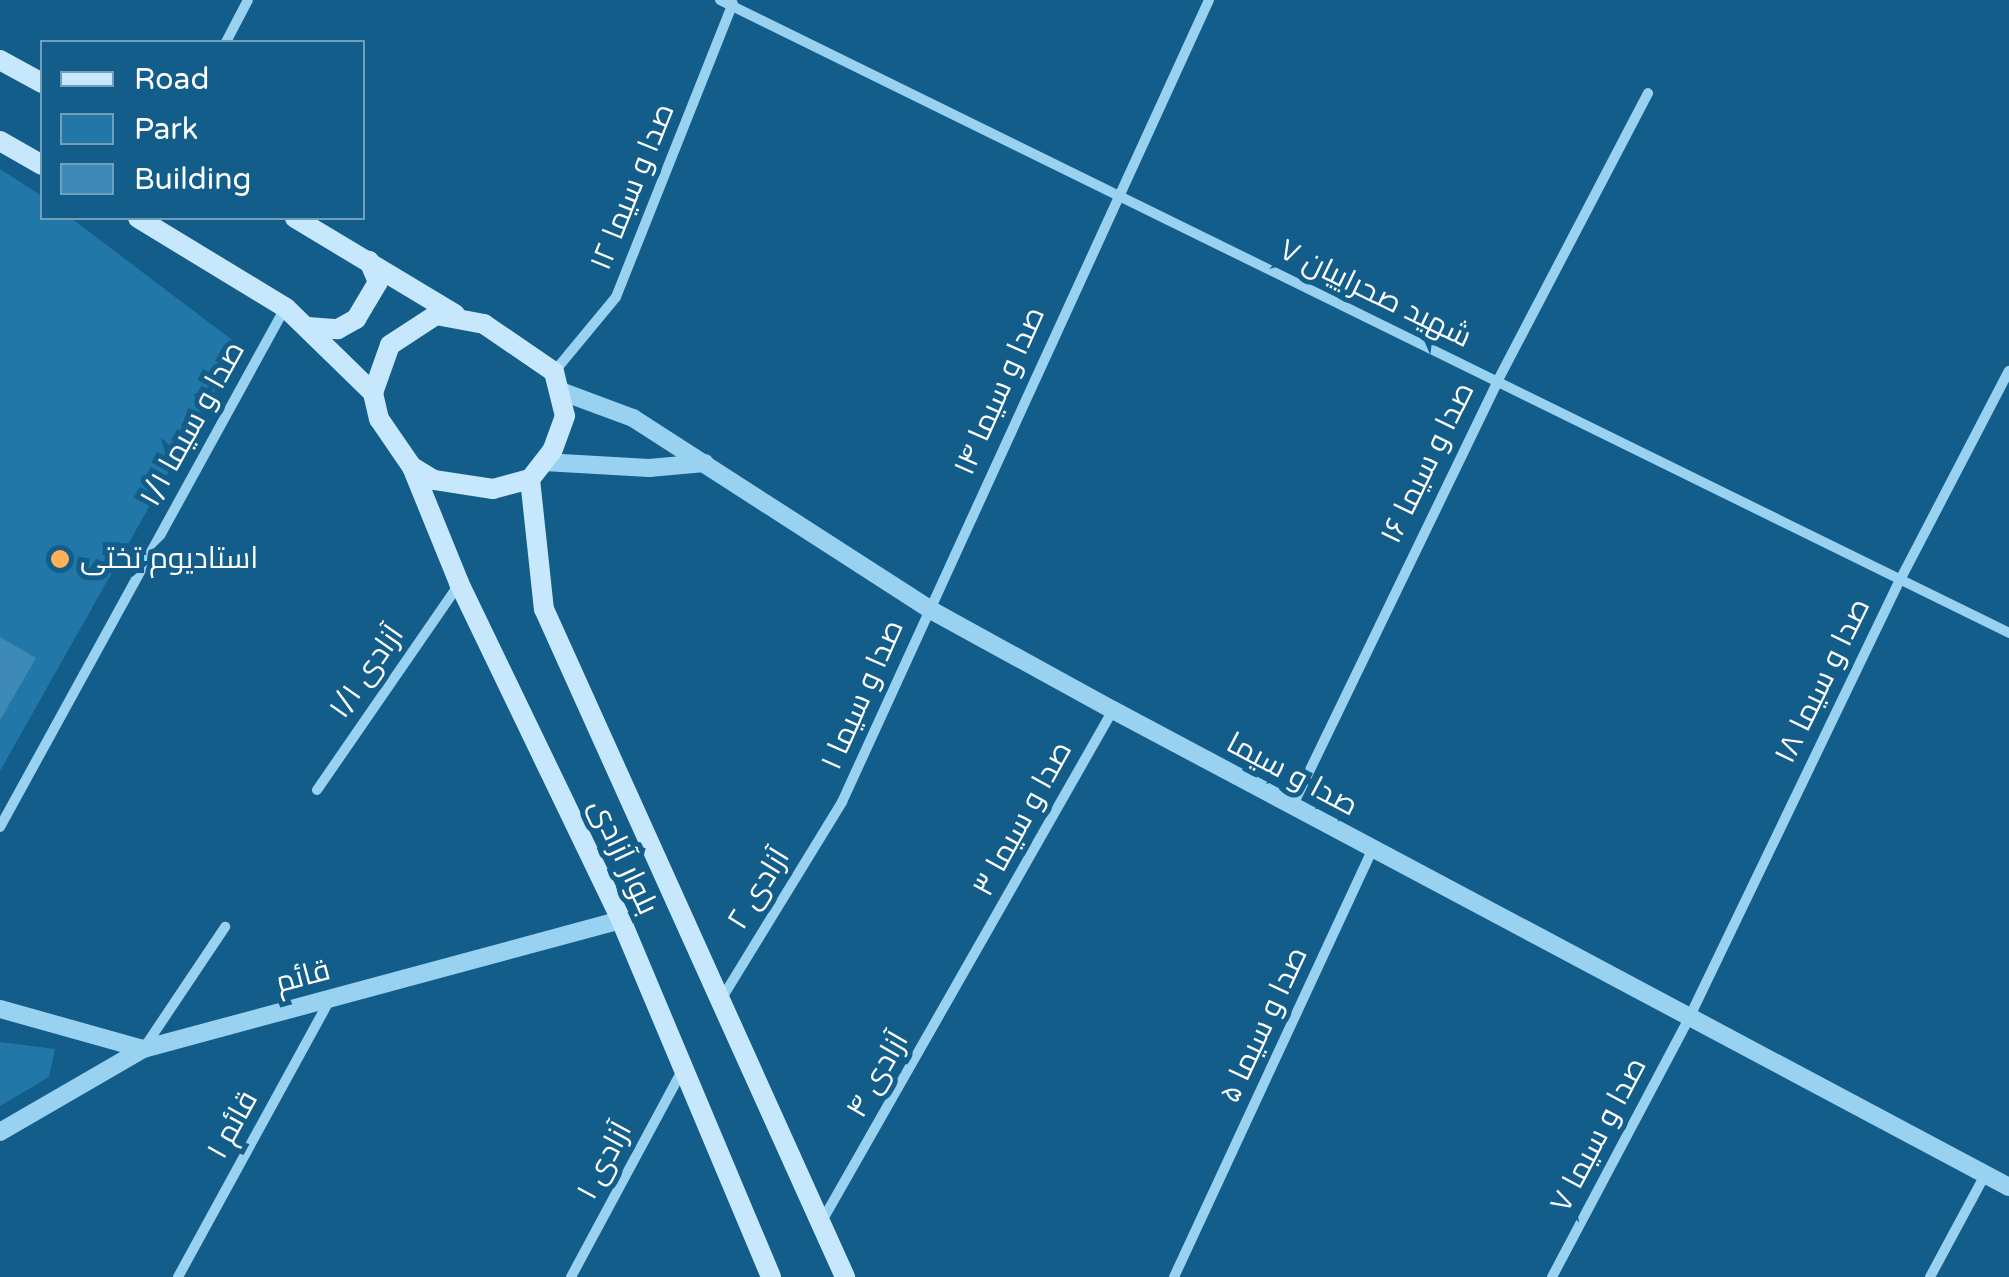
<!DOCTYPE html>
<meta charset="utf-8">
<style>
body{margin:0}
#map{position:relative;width:2009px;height:1277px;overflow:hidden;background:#125d8a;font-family:"Varela Round",Cairo,sans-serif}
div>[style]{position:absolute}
.green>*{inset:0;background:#2177a8}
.building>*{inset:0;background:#3e8ab6}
.minor>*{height:10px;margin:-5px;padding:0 5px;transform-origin:5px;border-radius:5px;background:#99d1f1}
.tertiary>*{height:18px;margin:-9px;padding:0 9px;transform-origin:9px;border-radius:9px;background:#99d1f1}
.secondary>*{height:20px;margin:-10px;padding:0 10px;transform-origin:10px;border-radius:10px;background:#c7e7fc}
.dots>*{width:28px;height:28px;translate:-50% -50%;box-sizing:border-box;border:5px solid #125d8a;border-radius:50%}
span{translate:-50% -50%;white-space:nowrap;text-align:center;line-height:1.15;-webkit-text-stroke:10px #125d8a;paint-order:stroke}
.street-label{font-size:30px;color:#fff}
.poi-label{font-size:30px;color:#fff}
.left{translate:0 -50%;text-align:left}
.legend{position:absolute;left:40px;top:40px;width:325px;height:180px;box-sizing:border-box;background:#125d8a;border:2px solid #719eb9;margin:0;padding:12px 18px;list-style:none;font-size:30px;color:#fff}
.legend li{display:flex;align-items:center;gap:20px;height:50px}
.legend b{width:50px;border:2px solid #719eb9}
</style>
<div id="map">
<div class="green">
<div style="clip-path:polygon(0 169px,42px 196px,42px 218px,71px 218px,240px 346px,0 771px)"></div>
<div style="clip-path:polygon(0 1042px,55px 1049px,49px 1077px,0 1106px)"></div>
</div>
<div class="building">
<div style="clip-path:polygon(0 637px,36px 658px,0 720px)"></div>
</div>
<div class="minor">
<div style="left:720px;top:0;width:1436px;rotate:26.15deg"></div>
<div style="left:226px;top:42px;width:47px;rotate:-62.4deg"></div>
<div style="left:554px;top:372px;width:97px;rotate:-50.4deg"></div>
<div style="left:616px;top:297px;width:316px;rotate:-68.3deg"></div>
<div style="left:317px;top:790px;width:250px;rotate:-55.4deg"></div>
<div style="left:1292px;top:807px;width:472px;rotate:-64.2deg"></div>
<div style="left:1497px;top:382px;width:326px;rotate:-62.4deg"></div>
<div style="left:0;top:827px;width:592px;rotate:-61.23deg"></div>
<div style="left:722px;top:998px;width:230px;rotate:-58.5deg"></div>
<div style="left:842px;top:802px;width:882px;rotate:-65.41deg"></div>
<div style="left:144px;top:1048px;width:146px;rotate:-56.2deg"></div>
<div style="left:822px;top:1221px;width:588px;rotate:-60.34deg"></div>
<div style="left:178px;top:1277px;width:319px;rotate:-61.3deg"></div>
<div style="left:571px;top:1277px;width:234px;rotate:-61.7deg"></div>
<div style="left:1174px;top:1277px;width:472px;rotate:-65.1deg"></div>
<div style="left:1552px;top:1277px;width:295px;rotate:-62.1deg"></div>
<div style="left:1690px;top:1016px;width:484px;rotate:-64.3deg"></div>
<div style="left:1900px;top:580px;width:236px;rotate:-62.5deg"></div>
<div style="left:1930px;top:1277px;width:116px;rotate:-61.7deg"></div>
</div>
<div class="tertiary">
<div style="left:563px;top:392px;width:75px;rotate:20.4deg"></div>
<div style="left:633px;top:418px;width:352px;rotate:32.8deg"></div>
<div style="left:929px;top:609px;width:210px;rotate:28.8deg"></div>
<div style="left:1113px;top:710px;width:1015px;rotate:28.03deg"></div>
<div style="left:544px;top:462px;width:105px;rotate:3.3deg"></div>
<div style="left:649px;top:468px;width:56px;rotate:-5.1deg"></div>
<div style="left:0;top:1009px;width:148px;rotate:15.6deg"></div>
<div style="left:143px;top:1049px;width:495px;rotate:-15.1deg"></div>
<div style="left:0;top:1132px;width:165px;rotate:-30.1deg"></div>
</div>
<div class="secondary">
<div style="left:0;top:60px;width:48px;rotate:28.7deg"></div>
<div style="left:0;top:141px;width:48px;rotate:29.7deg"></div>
<div style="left:138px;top:218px;width:173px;rotate:31.3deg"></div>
<div style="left:286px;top:308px;width:122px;rotate:44.3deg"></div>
<div style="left:295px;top:218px;width:187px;rotate:31deg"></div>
<div style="left:436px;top:315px;width:49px;rotate:10.6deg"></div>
<div style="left:484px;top:324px;width:85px;rotate:34.4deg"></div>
<div style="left:554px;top:372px;width:45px;rotate:76deg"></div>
<div style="left:565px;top:416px;width:37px;rotate:110deg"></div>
<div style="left:552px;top:451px;width:36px;rotate:128deg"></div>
<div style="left:530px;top:479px;width:38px;rotate:165deg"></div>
<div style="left:493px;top:489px;width:60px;rotate:-171.3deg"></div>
<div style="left:434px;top:480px;width:26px;rotate:-149deg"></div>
<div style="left:412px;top:467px;width:58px;rotate:-124.5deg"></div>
<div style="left:379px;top:419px;width:27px;rotate:-103deg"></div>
<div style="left:373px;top:393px;width:51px;rotate:-70.5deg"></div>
<div style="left:390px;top:345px;width:55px;rotate:-33.1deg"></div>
<div style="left:307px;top:327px;width:31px;rotate:4deg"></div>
<div style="left:338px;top:329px;width:21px;rotate:-29deg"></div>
<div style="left:356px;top:319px;width:43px;rotate:-59.3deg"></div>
<div style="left:378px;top:282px;width:23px;rotate:-113deg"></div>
<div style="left:412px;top:467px;width:125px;rotate:67.9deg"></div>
<div style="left:459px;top:583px;width:374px;rotate:64.3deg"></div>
<div style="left:621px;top:920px;width:387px;rotate:67.2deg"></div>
<div style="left:530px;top:479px;width:131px;rotate:83.9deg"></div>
<div style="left:544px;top:609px;width:733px;rotate:65.74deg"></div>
</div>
<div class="dots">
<div style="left:60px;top:559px;background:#ffb058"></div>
</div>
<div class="street-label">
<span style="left:633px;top:187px;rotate:-68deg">صدا و سیما ۱۲</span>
<span style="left:1375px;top:294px;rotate:26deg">شهید صحراییان ۷</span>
<span style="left:1000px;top:391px;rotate:-66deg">صدا و سیما ۱۴</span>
<span style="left:193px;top:424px;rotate:-61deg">صدا و سیما ۱/۱</span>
<span style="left:1428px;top:463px;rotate:-64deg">صدا و سیما ۱۶</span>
<span style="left:367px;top:672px;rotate:-55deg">آزادی ۱/۱</span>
<span style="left:1823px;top:681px;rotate:-64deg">صدا و سیما ۱۸</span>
<span style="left:863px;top:695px;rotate:-66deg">صدا و سیما ۱</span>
<span style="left:1292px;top:775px;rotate:28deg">صدا و سیما</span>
<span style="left:1023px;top:819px;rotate:-61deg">صدا و سیما ۳</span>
<span style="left:623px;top:857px;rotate:65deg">بلوار آزادی</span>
<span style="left:759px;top:889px;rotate:-58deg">آزادی ۲</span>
<span style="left:303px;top:977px;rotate:-15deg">قائم</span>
<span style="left:1264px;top:1025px;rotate:-65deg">صدا و سیما ۵</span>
<span style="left:878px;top:1075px;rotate:-60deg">آزادی ۴</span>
<span style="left:233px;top:1125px;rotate:-61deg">قائم ۱</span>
<span style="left:1599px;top:1135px;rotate:-62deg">صدا و سیما ۷</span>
<span style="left:605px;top:1161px;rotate:-62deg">آزادی ۱</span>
</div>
<div class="poi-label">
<span class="left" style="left:80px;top:559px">استادیوم تختی</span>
</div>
<ul class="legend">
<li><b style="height:12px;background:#c7e7fc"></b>Road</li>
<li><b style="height:28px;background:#2177a8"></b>Park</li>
<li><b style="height:28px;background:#3e8ab6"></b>Building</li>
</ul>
</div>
